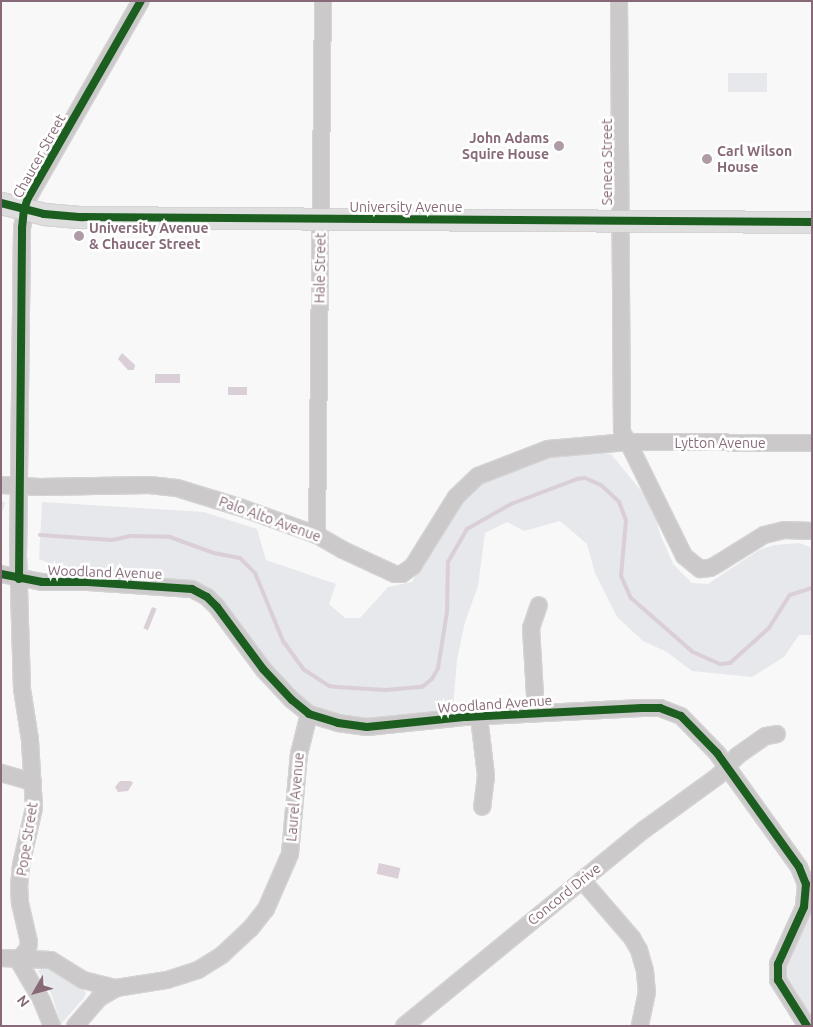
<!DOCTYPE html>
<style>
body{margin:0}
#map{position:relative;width:813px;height:1027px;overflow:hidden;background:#f8f8f8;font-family:Ubuntu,sans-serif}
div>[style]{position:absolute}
.green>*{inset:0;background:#e6e8eb;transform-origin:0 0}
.water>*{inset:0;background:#dacfd7;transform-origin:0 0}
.stream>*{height:4px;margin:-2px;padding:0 2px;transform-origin:2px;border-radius:2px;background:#dacfd7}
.roads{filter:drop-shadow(1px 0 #d5d3d4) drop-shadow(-1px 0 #d5d3d4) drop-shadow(0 1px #d5d3d4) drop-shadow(0 -1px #d5d3d4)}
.minor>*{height:16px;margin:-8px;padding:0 8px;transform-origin:8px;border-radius:8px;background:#ccc9ca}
.major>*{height:21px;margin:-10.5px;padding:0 10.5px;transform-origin:10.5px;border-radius:10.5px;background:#dfdede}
.cycleway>*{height:8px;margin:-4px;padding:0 4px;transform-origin:4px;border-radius:4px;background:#1b5e20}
.dots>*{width:14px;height:14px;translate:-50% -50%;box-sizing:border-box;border:2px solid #fff;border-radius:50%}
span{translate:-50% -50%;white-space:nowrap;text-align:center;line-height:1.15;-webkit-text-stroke:5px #fff;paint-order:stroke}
.poi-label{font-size:14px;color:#876978;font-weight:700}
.right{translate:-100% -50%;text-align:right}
.left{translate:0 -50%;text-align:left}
.street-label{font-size:14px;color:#876978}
.frame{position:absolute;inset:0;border:2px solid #876978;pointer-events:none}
.north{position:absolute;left:10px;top:967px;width:50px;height:50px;-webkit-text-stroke:4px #fff;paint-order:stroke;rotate:232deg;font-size:14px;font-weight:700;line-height:20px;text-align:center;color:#876978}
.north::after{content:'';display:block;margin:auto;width:18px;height:22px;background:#876978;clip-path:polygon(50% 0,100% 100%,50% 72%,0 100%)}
</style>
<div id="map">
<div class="green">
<div style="left:728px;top:73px;width:39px;height:19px"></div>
<div style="clip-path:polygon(592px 451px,611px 454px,652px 504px,660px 534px,673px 564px,692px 583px,708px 584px,759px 550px,774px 545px,799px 543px,812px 548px,812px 635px,799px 635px,784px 657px,752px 677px,692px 671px,667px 652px,643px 641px,617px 617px,595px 573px,587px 544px,560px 521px,524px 531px,507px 522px,485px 533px,478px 586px,465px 622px,457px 660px,453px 708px,397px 719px,353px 720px,314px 706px,277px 677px,237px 618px,210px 589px,179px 581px,80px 576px,39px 559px,42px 502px,204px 512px,257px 529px,266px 560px,336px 584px,329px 604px,345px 618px,360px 618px,388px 587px,412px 582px,433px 542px,453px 511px,480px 480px,532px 460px,559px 454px)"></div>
<div style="left:1px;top:501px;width:5px;height:52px;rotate:22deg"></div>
<div style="clip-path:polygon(812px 911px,812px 1018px,785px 984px,784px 970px,803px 923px)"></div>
<div style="clip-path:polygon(45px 966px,86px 992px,84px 998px,61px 1024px,51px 993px,38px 971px)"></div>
</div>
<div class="water">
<div style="clip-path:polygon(122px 353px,135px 365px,134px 370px,128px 370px,118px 359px)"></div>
<div style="left:155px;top:374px;width:25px;height:9px"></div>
<div style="left:228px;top:387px;width:19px;height:8px"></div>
<div style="left:152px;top:607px;width:5px;height:23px;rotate:22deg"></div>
<div style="clip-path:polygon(120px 781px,131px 781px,133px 783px,128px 791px,118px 792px,115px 787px)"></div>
<div style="left:379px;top:863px;width:22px;height:11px;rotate:13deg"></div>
</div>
<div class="stream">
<div style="left:40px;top:535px;width:72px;rotate:4deg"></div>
<div style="left:112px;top:540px;width:19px;rotate:-12deg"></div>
<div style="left:131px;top:536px;width:39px;rotate:1deg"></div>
<div style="left:170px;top:537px;width:47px;rotate:20deg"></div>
<div style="left:214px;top:553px;width:26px;rotate:11deg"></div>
<div style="left:240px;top:558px;width:21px;rotate:45deg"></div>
<div style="left:255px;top:573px;width:74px;rotate:67.6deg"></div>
<div style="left:283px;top:641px;width:34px;rotate:54deg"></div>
<div style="left:303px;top:669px;width:31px;rotate:33deg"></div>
<div style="left:329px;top:686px;width:8px;rotate:7deg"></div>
<div style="left:337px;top:687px;width:49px;rotate:3.5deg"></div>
<div style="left:386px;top:690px;width:36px;rotate:-5deg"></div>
<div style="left:422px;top:687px;width:13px;rotate:-39deg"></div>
<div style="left:432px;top:679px;width:13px;rotate:-61deg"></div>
<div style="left:438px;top:668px;width:57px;rotate:-80.9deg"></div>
<div style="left:447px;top:612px;width:50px;rotate:-88.9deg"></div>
<div style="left:448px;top:562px;width:38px;rotate:-60deg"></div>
<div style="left:467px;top:529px;width:51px;rotate:-29.6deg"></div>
<div style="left:511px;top:504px;width:71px;rotate:-20.7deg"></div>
<div style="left:577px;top:479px;width:8px;rotate:-7deg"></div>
<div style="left:585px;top:478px;width:17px;rotate:24deg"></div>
<div style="left:601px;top:485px;width:25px;rotate:43deg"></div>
<div style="left:619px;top:502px;width:19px;rotate:69deg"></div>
<div style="left:626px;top:520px;width:56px;rotate:95.1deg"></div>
<div style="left:621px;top:576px;width:24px;rotate:66deg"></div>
<div style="left:631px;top:598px;width:82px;rotate:41.1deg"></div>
<div style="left:693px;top:652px;width:30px;rotate:24deg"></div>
<div style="left:720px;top:664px;width:10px;rotate:-6deg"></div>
<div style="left:730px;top:663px;width:52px;rotate:-41.9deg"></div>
<div style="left:769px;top:628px;width:39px;rotate:-58deg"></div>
<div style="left:790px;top:595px;width:23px;rotate:-18deg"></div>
</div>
<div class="roads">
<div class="minor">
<div style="left:619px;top:1px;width:431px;rotate:89.6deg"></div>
<div style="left:622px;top:432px;width:12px;rotate:59deg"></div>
<div style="left:628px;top:442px;width:4px"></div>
<div style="left:632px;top:442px;width:180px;rotate:0.3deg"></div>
<div style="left:1px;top:485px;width:39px;rotate:3deg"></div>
<div style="left:40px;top:487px;width:109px;rotate:-1.1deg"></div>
<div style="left:149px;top:485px;width:28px;rotate:6deg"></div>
<div style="left:177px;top:488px;width:68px;rotate:17.1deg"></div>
<div style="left:242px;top:508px;width:80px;rotate:19.8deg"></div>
<div style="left:317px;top:535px;width:30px;rotate:30deg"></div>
<div style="left:343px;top:550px;width:57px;rotate:24.8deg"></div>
<div style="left:395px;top:574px;width:7px"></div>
<div style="left:402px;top:574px;width:14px;rotate:-36deg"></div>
<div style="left:413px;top:566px;width:81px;rotate:-58.1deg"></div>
<div style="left:456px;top:497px;width:30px;rotate:-44deg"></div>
<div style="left:478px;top:476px;width:75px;rotate:-21.1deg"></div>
<div style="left:548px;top:449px;width:80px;rotate:-5deg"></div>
<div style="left:628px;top:442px;width:127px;rotate:63.8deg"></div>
<div style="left:684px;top:556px;width:21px;rotate:39deg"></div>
<div style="left:700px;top:569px;width:10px;rotate:-6deg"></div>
<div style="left:710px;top:568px;width:10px;rotate:-29deg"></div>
<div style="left:719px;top:563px;width:53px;rotate:-31.9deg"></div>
<div style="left:764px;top:535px;width:21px;rotate:-14deg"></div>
<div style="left:784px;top:530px;width:28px;rotate:2deg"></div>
<div style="left:317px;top:535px;width:534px;rotate:-89.36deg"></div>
<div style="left:1px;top:574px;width:42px;rotate:11deg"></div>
<div style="left:42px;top:582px;width:46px"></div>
<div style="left:88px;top:582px;width:104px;rotate:3.9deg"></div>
<div style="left:192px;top:589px;width:17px;rotate:28deg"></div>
<div style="left:207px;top:597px;width:14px;rotate:45deg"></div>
<div style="left:217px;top:607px;width:77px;rotate:53.4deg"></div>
<div style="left:263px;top:669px;width:42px;rotate:46.9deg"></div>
<div style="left:292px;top:700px;width:22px;rotate:39deg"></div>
<div style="left:309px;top:714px;width:30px;rotate:17deg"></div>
<div style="left:338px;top:723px;width:29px;rotate:8deg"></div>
<div style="left:367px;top:727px;width:100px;rotate:-5.8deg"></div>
<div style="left:466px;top:717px;width:176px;rotate:-2.9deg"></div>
<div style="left:642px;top:708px;width:18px"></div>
<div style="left:660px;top:708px;width:22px;rotate:21deg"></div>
<div style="left:681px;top:716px;width:52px;rotate:45.8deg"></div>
<div style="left:717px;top:753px;width:140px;rotate:54.3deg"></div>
<div style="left:799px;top:867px;width:18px;rotate:68deg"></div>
<div style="left:806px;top:884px;width:23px;rotate:95deg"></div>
<div style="left:804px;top:907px;width:63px;rotate:114.5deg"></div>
<div style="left:778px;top:964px;width:16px;rotate:90deg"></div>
<div style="left:778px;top:980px;width:54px;rotate:57.8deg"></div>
<div style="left:536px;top:712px;width:84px;rotate:-93.4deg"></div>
<div style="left:531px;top:628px;width:24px;rotate:-71deg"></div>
<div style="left:479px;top:717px;width:59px;rotate:83.2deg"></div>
<div style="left:486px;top:776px;width:31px;rotate:97deg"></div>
<div style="left:1px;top:773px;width:33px;rotate:16deg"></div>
<div style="left:582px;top:880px;width:77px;rotate:49.2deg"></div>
<div style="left:632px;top:938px;width:14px;rotate:60deg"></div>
<div style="left:639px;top:950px;width:22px;rotate:74deg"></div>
<div style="left:645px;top:971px;width:21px;rotate:85deg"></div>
<div style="left:647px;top:992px;width:35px;rotate:102deg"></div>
<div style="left:1px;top:958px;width:50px;rotate:2.3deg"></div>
<div style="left:51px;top:960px;width:38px;rotate:32deg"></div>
<div style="left:83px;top:980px;width:34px;rotate:14deg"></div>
<div style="left:116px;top:988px;width:52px;rotate:-8.9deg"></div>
<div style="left:167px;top:980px;width:33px;rotate:-18deg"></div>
<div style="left:198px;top:970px;width:28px;rotate:-32deg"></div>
<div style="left:222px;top:955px;width:40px;rotate:-43deg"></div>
<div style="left:251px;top:928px;width:24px;rotate:-52deg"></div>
<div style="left:266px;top:909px;width:60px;rotate:-66.4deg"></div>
<div style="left:290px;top:854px;width:100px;rotate:-84.9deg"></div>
<div style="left:299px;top:754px;width:41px;rotate:-76deg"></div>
<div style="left:52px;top:1026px;width:27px;rotate:-112deg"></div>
<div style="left:42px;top:1001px;width:48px;rotate:-120.3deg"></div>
<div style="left:18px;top:960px;width:15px;rotate:-48deg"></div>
<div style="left:28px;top:949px;width:7px;rotate:-82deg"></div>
<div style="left:29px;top:942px;width:39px;rotate:-103deg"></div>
<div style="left:20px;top:904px;width:17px;rotate:-93deg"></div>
<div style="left:19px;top:887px;width:22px;rotate:-85deg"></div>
<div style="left:21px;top:865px;width:58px;rotate:-77.2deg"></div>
<div style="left:34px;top:808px;width:68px;rotate:-93.4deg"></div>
<div style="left:30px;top:740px;width:52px;rotate:-98.9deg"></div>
<div style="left:22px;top:689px;width:131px;rotate:-91.7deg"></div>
<div style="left:18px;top:558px;width:330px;rotate:-89.3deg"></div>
<div style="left:22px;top:228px;width:31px;rotate:-79deg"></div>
<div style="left:28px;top:198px;width:227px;rotate:-60.2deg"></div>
<div style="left:75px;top:1026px;width:37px;rotate:-49deg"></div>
<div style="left:99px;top:998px;width:20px;rotate:-30deg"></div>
<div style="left:404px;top:1026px;width:311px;rotate:-39.3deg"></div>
<div style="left:645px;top:829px;width:90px;rotate:-36deg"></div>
<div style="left:718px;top:776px;width:28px;rotate:-46deg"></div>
<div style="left:737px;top:756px;width:35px;rotate:-35deg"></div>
<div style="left:766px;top:736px;width:11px;rotate:-10deg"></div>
</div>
<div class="major">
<div style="left:1px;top:203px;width:44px;rotate:14.3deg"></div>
<div style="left:44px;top:214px;width:38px;rotate:5deg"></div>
<div style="left:82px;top:217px;width:730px;rotate:0.39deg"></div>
</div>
</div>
<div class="cycleway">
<div style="left:1px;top:203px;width:44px;rotate:14.3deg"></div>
<div style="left:44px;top:214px;width:38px;rotate:5deg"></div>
<div style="left:82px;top:217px;width:730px;rotate:0.39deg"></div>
<div style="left:1px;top:574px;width:42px;rotate:11deg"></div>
<div style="left:42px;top:582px;width:46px"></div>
<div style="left:88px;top:582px;width:104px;rotate:3.9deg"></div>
<div style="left:192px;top:589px;width:17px;rotate:28deg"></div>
<div style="left:207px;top:597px;width:14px;rotate:45deg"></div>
<div style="left:217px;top:607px;width:77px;rotate:53.4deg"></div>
<div style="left:263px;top:669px;width:42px;rotate:46.9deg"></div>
<div style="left:292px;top:700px;width:22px;rotate:39deg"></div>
<div style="left:309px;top:714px;width:30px;rotate:17deg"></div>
<div style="left:338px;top:723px;width:29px;rotate:8deg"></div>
<div style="left:367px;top:727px;width:100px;rotate:-5.8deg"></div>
<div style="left:466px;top:717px;width:176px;rotate:-2.9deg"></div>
<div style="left:642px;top:708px;width:18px"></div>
<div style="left:660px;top:708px;width:22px;rotate:21deg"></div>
<div style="left:681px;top:716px;width:52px;rotate:45.8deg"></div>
<div style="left:717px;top:753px;width:140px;rotate:54.3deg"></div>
<div style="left:799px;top:867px;width:18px;rotate:68deg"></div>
<div style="left:806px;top:884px;width:23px;rotate:95deg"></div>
<div style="left:804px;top:907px;width:63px;rotate:114.5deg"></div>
<div style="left:778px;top:964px;width:16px;rotate:90deg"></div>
<div style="left:778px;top:980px;width:54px;rotate:57.8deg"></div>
<div style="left:19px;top:579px;width:351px;rotate:-89.5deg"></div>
<div style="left:22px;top:228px;width:18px;rotate:-84deg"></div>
<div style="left:24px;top:210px;width:13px;rotate:-72deg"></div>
<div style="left:28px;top:198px;width:227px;rotate:-60.2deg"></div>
</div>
<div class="dots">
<div style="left:559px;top:146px;background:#af9ba5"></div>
<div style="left:707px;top:159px;background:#af9ba5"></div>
<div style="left:79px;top:236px;background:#af9ba5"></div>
</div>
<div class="poi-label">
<span class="right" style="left:549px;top:146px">John Adams<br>Squire House</span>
<span class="left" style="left:717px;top:159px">Carl Wilson<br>House</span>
<span class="left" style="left:89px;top:236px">University Avenue<br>&amp; Chaucer Street</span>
</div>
<div class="street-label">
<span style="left:39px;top:156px;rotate:-61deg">Chaucer Street</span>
<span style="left:607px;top:162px;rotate:-90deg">Seneca Street</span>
<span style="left:406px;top:207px">University Avenue</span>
<span style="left:320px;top:268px;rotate:-89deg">Hale Street</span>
<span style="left:720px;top:443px">Lytton Avenue</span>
<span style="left:270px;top:519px;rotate:20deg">Palo Alto Avenue</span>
<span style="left:105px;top:572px;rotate:2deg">Woodland Avenue</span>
<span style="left:495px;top:704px;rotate:-4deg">Woodland Avenue</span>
<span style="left:295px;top:797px;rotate:-85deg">Laurel Avenue</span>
<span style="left:27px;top:839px;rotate:-81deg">Pope Street</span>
<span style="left:564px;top:894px;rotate:-39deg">Concord Drive</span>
</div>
<div class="frame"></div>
<div class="north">N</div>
</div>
